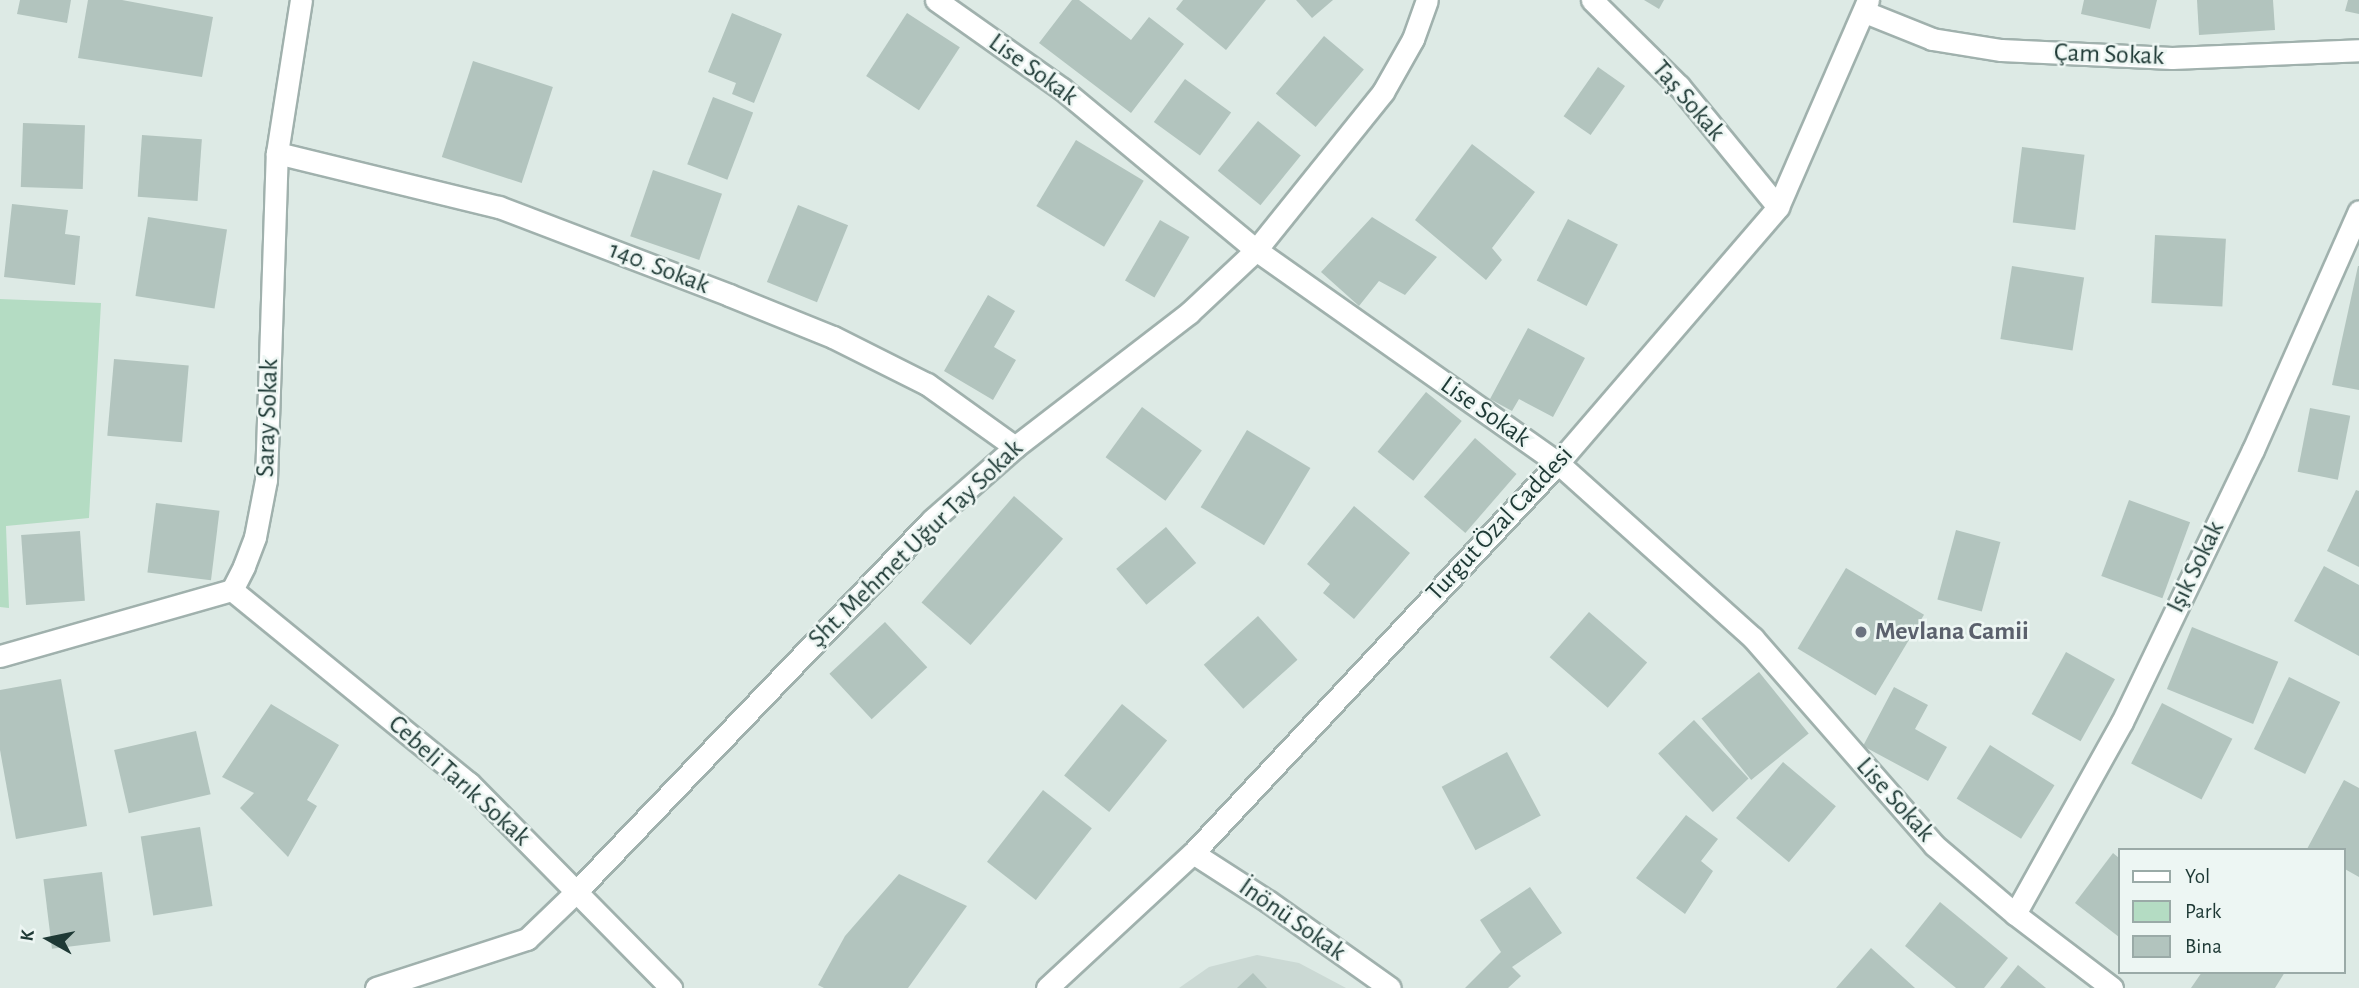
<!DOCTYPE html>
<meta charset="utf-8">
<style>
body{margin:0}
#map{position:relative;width:2359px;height:988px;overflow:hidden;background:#ddeae5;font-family:"Alegreya Sans",sans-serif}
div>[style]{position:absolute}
.built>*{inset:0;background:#cbd9d4}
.green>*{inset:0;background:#b4dcc3}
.building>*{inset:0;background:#b2c4be;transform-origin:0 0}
.roads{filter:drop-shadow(2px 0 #a0b1ad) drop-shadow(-2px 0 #a0b1ad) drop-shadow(0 2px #a0b1ad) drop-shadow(0 -2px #a0b1ad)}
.street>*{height:21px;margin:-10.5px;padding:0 10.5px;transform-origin:10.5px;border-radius:10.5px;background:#fff}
.secondary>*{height:21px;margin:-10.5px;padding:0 10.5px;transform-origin:10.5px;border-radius:10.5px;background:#fff}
.dots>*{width:19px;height:19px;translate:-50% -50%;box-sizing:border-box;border:4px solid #edf6f3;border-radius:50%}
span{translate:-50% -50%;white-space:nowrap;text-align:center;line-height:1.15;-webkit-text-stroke:5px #edf6f3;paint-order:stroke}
.street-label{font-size:26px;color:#1e3935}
.worship-label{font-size:26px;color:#5b616d;font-weight:700}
.left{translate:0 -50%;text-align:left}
.legend{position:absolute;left:2118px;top:848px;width:228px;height:126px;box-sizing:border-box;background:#edf6f3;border:2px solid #9aaaa7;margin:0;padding:9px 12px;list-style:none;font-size:21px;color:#1e3935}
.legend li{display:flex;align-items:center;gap:14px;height:35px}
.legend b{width:35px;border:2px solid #9aaaa7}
.north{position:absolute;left:14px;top:904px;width:70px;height:70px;-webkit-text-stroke:5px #edf6f3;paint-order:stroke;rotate:279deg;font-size:19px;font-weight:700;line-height:28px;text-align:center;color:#1e3935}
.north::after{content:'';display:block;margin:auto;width:24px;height:32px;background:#1e3935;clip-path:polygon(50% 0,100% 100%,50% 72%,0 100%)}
</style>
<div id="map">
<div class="built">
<div style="clip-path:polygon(1257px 955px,1299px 963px,1346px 988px,1179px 988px,1209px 967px)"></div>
</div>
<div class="green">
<div style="clip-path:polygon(0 299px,101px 303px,89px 518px,6px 526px,9px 608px,0 607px)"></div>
</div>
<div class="building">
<div style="clip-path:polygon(20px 0,71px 0,67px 23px,17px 14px)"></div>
<div style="clip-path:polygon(88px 0,122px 0,213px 17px,202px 77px,78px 58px)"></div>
<div style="clip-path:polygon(1072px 0,1079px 0,1131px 40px,1149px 17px,1184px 44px,1131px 113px,1039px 43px)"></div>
<div style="clip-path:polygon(1183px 0,1266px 0,1226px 50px,1176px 9px)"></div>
<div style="clip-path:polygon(1296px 0,1333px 0,1312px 18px)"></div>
<div style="clip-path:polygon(1644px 0,1664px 0,1659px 9px)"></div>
<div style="clip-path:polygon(2084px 0,2157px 0,2150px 29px,2081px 14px)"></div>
<div style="clip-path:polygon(2197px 0,2273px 0,2275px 30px,2199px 35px)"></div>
<div style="clip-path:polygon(2348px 0,2359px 0,2359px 14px,2345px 11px)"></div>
<div style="clip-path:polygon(732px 13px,782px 34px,754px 103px,732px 94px,736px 83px,708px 72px)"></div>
<div style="left:907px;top:13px;width:63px;height:75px;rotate:33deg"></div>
<div style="left:1324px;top:36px;width:52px;height:75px;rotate:40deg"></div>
<div style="left:473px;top:61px;width:84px;height:101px;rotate:18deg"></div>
<div style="left:1598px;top:67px;width:33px;height:60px;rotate:35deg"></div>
<div style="left:1185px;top:79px;width:57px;height:53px;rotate:36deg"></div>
<div style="left:713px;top:97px;width:43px;height:72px;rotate:21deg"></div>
<div style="left:1258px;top:121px;width:55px;height:64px;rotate:39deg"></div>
<div style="left:23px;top:123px;width:62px;height:64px;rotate:2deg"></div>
<div style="left:142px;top:135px;width:60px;height:62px;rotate:4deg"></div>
<div style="left:1076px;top:140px;width:79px;height:77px;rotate:31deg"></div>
<div style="clip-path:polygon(1472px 144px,1535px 192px,1492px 248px,1502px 260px,1486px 280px,1415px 220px)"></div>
<div style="left:2022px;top:147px;width:63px;height:76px;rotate:7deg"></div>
<div style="left:653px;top:170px;width:73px;height:70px;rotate:19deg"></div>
<div style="clip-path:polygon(12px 204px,68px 210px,65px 234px,80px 236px,75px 285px,4px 277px)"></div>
<div style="left:798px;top:205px;width:54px;height:83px;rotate:22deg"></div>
<div style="left:148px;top:217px;width:80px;height:80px;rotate:9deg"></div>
<div style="clip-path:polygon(1372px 217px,1437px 257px,1405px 295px,1379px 281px,1359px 306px,1321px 272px)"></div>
<div style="left:1568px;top:219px;width:56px;height:69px;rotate:27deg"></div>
<div style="left:1160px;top:220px;width:34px;height:70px;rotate:30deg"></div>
<div style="left:2155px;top:235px;width:71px;height:68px;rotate:3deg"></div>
<div style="left:2012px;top:266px;width:73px;height:74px;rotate:9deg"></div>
<div style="clip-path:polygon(2358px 266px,2359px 266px,2359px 390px,2332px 385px)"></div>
<div style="clip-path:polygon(988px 295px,1015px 311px,994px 347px,1016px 360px,993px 400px,944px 371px)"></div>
<div style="clip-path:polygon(1528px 328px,1585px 358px,1553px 417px,1519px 399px,1512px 411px,1490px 399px)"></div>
<div style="left:114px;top:359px;width:75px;height:77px;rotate:5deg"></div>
<div style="left:1426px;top:392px;width:46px;height:77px;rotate:39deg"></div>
<div style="left:1142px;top:407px;width:74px;height:62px;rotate:36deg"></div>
<div style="left:2310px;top:408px;width:41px;height:65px;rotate:11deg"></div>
<div style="left:1247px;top:430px;width:74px;height:90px;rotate:31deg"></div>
<div style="left:1475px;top:438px;width:55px;height:78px;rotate:41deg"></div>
<div style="clip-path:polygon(2356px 490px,2359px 491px,2359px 567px,2327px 551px)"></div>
<div style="left:1014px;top:496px;width:65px;height:141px;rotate:41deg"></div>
<div style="left:2129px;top:500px;width:65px;height:81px;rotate:20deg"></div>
<div style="left:156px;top:503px;width:64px;height:70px;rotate:7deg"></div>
<div style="clip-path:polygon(1354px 506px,1410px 553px,1354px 619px,1323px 593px,1330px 584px,1307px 564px)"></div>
<div style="left:1166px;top:527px;width:47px;height:65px;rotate:50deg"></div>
<div style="left:1956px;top:530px;width:46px;height:72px;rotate:15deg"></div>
<div style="left:80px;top:531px;width:70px;height:59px;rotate:86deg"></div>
<div style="clip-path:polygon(2324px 566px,2359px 585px,2359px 656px,2294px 621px)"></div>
<div style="left:1846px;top:568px;width:91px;height:94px;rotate:31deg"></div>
<div style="left:1589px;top:612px;width:77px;height:60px;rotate:41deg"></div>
<div style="left:1258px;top:616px;width:59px;height:73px;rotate:48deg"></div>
<div style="left:885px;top:622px;width:62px;height:76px;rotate:47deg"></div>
<div style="left:2192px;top:627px;width:93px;height:67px;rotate:22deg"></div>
<div style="left:2066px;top:652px;width:56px;height:71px;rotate:29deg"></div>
<div style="left:1759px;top:672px;width:79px;height:74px;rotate:51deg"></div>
<div style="left:2289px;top:677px;width:57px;height:80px;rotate:26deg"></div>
<div style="clip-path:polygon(61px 679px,87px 826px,16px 839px,0 750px,0 690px)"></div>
<div style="clip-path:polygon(1894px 687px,1928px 705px,1915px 729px,1947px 747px,1928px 781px,1863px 746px)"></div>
<div style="left:2162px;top:703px;width:79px;height:68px;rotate:27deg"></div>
<div style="clip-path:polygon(271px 704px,339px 745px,307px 800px,317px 806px,288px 857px,240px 808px,254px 793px,222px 777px)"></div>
<div style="left:1122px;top:704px;width:58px;height:92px;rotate:39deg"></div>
<div style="left:1694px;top:720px;width:80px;height:49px;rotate:47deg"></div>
<div style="left:196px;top:731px;width:65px;height:84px;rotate:77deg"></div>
<div style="left:1990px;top:745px;width:76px;height:63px;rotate:32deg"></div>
<div style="left:1507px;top:752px;width:72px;height:74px;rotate:62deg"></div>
<div style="left:1783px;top:762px;width:69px;height:73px;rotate:40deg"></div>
<div style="clip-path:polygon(2344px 780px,2359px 788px,2359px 877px,2343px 868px,2343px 850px,2307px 849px)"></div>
<div style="left:1043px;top:790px;width:62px;height:91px;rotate:38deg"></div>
<div style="clip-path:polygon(1686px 815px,1718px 839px,1701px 861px,1713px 871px,1685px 914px,1636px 878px)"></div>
<div style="left:200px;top:827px;width:80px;height:60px;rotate:81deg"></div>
<div style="clip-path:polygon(2113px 853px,2119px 858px,2119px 937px,2075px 903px)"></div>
<div style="left:102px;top:872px;width:70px;height:59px;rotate:83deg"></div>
<div style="clip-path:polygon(899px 874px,967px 906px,908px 988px,824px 988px,818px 985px,845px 936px)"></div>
<div style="clip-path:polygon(1530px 887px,1562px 933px,1512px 967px,1521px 976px,1508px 988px,1465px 988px,1501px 952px,1480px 920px)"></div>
<div style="clip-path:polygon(1940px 902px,2008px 958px,1984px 988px,1956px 988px,1905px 946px)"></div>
<div style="clip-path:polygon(1871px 948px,1915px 988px,1836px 988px)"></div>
<div style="clip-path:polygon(2018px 965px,2046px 988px,2000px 988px)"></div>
<div style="clip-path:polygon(2202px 972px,2285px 972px,2275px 988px,2191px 988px)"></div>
<div style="clip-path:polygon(1253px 973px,1267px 988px,1237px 988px)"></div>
</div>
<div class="roads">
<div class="street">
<div style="left:936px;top:0;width:154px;rotate:35.2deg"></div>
<div style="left:1062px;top:89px;width:252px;rotate:39.7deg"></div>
<div style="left:1256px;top:250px;width:370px;rotate:35.2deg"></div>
<div style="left:1558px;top:463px;width:262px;rotate:41.9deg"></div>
<div style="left:1753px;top:638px;width:275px;rotate:48.8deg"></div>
<div style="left:1934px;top:845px;width:106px;rotate:40.4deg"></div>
<div style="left:2015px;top:914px;width:122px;rotate:37.3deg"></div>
<div style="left:1592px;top:0;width:122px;rotate:44.7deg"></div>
<div style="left:1679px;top:86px;width:156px;rotate:50.7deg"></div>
<div style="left:1865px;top:12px;width:72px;rotate:21.9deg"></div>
<div style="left:1932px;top:39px;width:70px;rotate:9.1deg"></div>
<div style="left:2001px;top:50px;width:171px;rotate:2.7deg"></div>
<div style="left:2172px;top:58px;width:187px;rotate:-2.4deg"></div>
<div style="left:277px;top:153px;width:228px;rotate:13.7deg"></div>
<div style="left:499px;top:207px;width:246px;rotate:20.9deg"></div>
<div style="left:729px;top:295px;width:112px;rotate:22deg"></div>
<div style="left:833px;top:337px;width:105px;rotate:26.6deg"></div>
<div style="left:927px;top:384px;width:108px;rotate:35.6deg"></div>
<div style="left:232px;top:590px;width:306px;rotate:39.2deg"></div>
<div style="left:469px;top:783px;width:288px;rotate:45.4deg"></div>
<div style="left:0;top:656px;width:241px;rotate:-15.9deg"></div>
<div style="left:232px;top:590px;width:27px;rotate:-63deg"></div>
<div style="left:244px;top:566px;width:31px;rotate:-69deg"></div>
<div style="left:255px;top:537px;width:58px;rotate:-79.1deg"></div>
<div style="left:266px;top:480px;width:327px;rotate:-88.1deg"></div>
<div style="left:277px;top:153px;width:155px;rotate:-81.1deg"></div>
<div style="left:1193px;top:853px;width:90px;rotate:32.8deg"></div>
<div style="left:1269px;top:902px;width:148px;rotate:35.4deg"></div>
<div style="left:2015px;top:914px;width:220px;rotate:-60.9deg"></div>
<div style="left:2122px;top:722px;width:302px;rotate:-64.3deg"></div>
<div style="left:2253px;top:450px;width:261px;rotate:-66.1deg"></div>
<div style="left:376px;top:988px;width:159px;rotate:-18deg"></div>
<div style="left:527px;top:939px;width:68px;rotate:-43.8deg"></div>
<div style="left:576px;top:892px;width:515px;rotate:-46.26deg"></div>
<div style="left:932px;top:520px;width:111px;rotate:-41.3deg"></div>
<div style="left:1015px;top:447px;width:220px;rotate:-37.6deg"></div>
<div style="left:1189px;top:313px;width:92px;rotate:-43.2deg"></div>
<div style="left:1256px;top:250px;width:203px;rotate:-51.2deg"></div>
<div style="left:1383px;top:92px;width:61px;rotate:-60.5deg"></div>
<div style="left:1413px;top:39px;width:41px;rotate:-70.3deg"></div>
</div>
<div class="secondary">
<div style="left:1047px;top:988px;width:199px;rotate:-42.8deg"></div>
<div style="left:1193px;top:853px;width:534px;rotate:-46.9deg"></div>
<div style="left:1558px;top:463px;width:338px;rotate:-49.3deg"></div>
<div style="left:1778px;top:207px;width:226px;rotate:-66.5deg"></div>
</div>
</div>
<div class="dots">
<div style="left:1861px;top:632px;background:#6b7280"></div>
</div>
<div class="street-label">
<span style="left:2109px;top:55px;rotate:2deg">Çam Sokak</span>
<span style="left:1033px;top:70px;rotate:36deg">Lise Sokak</span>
<span style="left:1688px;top:101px;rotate:49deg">Taş Sokak</span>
<span style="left:659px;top:268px;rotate:21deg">140. Sokak</span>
<span style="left:1485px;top:412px;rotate:35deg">Lise Sokak</span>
<span style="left:268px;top:418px;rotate:-88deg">Saray Sokak</span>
<span style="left:1500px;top:524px;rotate:-47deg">Turgut Özal Caddesi</span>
<span style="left:916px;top:544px;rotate:-44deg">Şht. Mehmet Uğur Tay Sokak</span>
<span style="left:2196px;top:567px;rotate:-64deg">Işık Sokak</span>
<span style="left:459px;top:781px;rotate:42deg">Cebeli Tarık Sokak</span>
<span style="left:1895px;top:800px;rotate:48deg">Lise Sokak</span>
<span style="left:1292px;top:920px;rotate:35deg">İnönü Sokak</span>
</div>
<div class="worship-label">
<span class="left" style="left:1875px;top:632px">Mevlana Camii</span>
</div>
<ul class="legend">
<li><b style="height:9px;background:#fff"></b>Yol</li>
<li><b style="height:19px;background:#b4dcc3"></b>Park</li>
<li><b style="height:19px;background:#b2c4be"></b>Bina</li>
</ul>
<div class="north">K</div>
</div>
